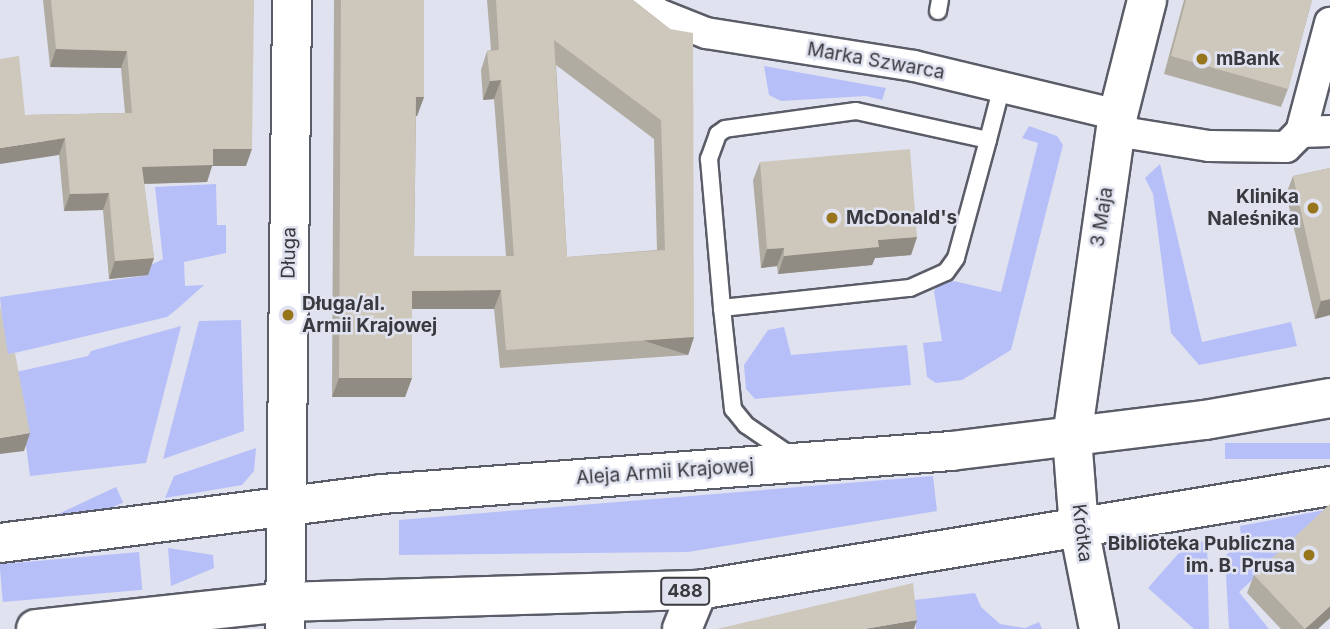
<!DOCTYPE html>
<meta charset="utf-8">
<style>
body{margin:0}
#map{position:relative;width:1330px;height:629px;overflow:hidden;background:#e0e2ef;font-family:Inter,sans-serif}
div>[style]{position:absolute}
.green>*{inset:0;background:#b6bff8;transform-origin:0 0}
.roads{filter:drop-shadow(2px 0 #5a5c67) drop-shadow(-2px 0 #5a5c67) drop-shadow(0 2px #5a5c67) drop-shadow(0 -2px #5a5c67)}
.service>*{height:16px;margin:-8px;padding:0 8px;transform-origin:8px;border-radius:8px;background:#fff}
.minor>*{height:30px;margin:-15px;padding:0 15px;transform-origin:15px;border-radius:15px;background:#fff}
.tertiary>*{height:38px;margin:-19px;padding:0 19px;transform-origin:19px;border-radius:19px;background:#fff}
.secondary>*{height:38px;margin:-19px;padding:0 19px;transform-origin:19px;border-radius:19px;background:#fff}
.primary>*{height:38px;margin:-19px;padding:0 19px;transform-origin:19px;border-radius:19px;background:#fff}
.wall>*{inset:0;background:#b1aca2}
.shaded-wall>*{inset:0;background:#908c84;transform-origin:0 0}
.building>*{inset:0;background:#cec8bc}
.dots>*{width:19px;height:19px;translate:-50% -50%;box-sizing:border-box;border:4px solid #e0e2ef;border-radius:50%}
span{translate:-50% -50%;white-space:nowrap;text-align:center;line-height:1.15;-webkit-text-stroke:5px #e0e2ef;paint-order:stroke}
.shield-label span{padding:2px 5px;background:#e0e2ef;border:2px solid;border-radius:5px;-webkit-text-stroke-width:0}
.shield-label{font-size:18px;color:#393a3f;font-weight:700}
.poi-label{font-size:19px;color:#393a3f;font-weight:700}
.left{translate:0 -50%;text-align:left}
.right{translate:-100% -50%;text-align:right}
.street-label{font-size:19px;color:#393a3f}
</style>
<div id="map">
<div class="green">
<div style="clip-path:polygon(764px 66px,852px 82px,886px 88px,882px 100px,866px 96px,781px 101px,769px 95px)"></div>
<div style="clip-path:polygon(1029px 126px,1057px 136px,1063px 145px,1011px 350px,962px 380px,936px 383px,927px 377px,923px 343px,942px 341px,934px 291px,939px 284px,954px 281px,1001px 292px,1038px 143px,1022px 138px)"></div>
<div style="clip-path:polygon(1160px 164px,1202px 342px,1291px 322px,1297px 346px,1199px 365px,1171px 333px,1153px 194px,1145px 178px)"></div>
<div style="clip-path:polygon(216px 184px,217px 225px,226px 225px,226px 253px,184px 262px,185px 286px,204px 285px,176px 310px,167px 317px,6px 355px,0 297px,148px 275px,147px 267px,163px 259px,155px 187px)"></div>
<div style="clip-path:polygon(241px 320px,244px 431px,163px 459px,199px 321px)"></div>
<div style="clip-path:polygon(181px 326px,146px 463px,30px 476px,16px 372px,88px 356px,91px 351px)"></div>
<div style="clip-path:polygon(784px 327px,791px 355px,907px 345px,911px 385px,755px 399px,746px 389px,744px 365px,768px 330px)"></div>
<div style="left:1330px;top:443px;width:16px;height:105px;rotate:90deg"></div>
<div style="clip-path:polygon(256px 448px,254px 471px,242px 485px,165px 498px,174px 476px)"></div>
<div style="clip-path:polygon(933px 476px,937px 511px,688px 552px,399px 555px,399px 520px)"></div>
<div style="left:116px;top:487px;width:17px;height:117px;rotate:65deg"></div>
<div style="clip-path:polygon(1330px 509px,1239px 592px,1269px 629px,1229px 629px,1225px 557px,1241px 537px,1240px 526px)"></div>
<div style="clip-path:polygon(1207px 539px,1209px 629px,1194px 629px,1148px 588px,1178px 554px)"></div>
<div style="clip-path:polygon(168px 548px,213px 555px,214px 568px,171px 586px)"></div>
<div style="left:139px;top:552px;width:38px;height:140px;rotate:85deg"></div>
<div style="clip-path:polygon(975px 593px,981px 607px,1000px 624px,1025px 628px,1039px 622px,1042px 629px,916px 629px,914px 600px)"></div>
</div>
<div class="roads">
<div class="service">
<div style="left:938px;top:11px;width:11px;rotate:-80deg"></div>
<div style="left:988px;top:140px;width:135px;rotate:-167.6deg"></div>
<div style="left:856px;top:111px;width:132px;rotate:172.2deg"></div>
<div style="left:725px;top:129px;width:9px;rotate:144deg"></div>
<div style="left:718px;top:134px;width:27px;rotate:110deg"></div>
<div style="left:709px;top:159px;width:150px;rotate:85deg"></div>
<div style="left:722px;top:308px;width:189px;rotate:-6.1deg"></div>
<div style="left:910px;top:288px;width:39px;rotate:-24deg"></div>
<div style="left:946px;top:272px;width:17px;rotate:-54deg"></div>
<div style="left:956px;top:258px;width:122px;rotate:-74.8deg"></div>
<div style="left:988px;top:140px;width:56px;rotate:-75.5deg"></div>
<div style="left:722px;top:308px;width:102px;rotate:83.8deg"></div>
<div style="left:733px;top:409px;width:21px;rotate:51deg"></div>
<div style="left:746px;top:425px;width:57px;rotate:34.2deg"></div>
</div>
<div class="minor">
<div style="left:639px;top:0;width:24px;rotate:36deg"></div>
<div style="left:658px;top:14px;width:52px;rotate:21.6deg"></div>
<div style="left:706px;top:33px;width:211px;rotate:9deg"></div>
<div style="left:914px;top:66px;width:210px;rotate:13.5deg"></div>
<div style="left:1116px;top:131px;width:94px;rotate:9.2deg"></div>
<div style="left:1209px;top:146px;width:77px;rotate:0.7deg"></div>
<div style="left:1286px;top:147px;width:21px;rotate:-45deg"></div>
<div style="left:1301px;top:132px;width:113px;rotate:-75.1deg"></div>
<div style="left:1301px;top:132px;width:29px;rotate:-2deg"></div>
</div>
<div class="tertiary">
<div style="left:285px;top:629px;width:629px;rotate:-89.36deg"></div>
<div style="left:682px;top:629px;width:42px;rotate:-67.7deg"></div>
</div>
<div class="secondary">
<div style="left:1099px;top:629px;width:103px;rotate:-101.2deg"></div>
<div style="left:1079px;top:528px;width:91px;rotate:-94.4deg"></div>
<div style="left:1072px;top:437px;width:325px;rotate:-81.9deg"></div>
<div style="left:1118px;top:115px;width:119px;rotate:-75.8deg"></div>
</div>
<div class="primary">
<div style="left:0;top:543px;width:385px;rotate:-7.3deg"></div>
<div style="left:382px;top:494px;width:571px;rotate:-4.32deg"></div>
<div style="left:951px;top:451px;width:256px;rotate:-7deg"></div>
<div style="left:1205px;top:420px;width:127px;rotate:-10deg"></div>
<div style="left:36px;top:629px;width:251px;rotate:-6.2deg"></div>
<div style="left:286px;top:602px;width:412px;rotate:-1.7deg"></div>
<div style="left:698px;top:590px;width:640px;rotate:-9.34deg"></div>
</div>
</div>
<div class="wall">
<div style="clip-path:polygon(43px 0,254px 0,246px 166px,212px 166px,207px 182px,144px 184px,154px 258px,148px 275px,109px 279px,103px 210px,64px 211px,59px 155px,25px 115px,125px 113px,121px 68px,50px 67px)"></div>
<div style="clip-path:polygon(evenodd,334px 0,424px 0,424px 97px,417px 116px,416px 116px,414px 256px,506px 256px,494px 99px,483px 100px,481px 70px,487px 51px,491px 50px,487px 0,633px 0,670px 29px,694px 337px,688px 355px,500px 368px,494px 309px,412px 309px,412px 378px,405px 397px,332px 397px,334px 0,556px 65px,654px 139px,657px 250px,567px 257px,556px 65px)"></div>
<div style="clip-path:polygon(1184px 0,1312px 0,1288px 89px,1281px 107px,1164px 74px)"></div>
<div style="clip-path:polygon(760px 162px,917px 237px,911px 255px,875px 258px,872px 265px,778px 274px,777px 266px,761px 268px,753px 180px)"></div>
<div style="clip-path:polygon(1330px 168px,1330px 315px,1315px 319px,1286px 194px,1293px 176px)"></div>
<div style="clip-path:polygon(1254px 575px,1318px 629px,1281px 629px,1247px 593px)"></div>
</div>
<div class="shaded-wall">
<div style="clip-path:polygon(56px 49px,127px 51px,121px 68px,50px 67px)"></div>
<div style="clip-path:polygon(501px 80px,494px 99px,483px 100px,490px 81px)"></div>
<div style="clip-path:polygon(416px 97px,424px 97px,417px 116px,409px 116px)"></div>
<div style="clip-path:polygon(65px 138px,59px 155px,0 164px,0 148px)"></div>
<div style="clip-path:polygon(213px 149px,252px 149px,246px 166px,212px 166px,207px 182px,136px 184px,142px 167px)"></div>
<div style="clip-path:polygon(109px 193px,103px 210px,64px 211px,70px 194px)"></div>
<div style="clip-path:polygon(917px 237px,911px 255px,875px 258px,872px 265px,778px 274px,784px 256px,878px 240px)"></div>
<div style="clip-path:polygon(784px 248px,777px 266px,761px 268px,767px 249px)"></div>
<div style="clip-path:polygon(154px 258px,148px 275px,109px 279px,115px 261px)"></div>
<div style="clip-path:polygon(501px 290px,494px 309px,405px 309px,412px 291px)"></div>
<div style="clip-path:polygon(1330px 299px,1330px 315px,1315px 319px,1321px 301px)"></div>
<div style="left:694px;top:337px;width:19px;height:188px;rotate:108deg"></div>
<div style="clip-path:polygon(339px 378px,412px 378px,405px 397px,332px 397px)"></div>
<div style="clip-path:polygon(30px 433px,24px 451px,0 454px,0 438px)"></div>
<div style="clip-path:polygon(1330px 606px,1330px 618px,1318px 629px,1305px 629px)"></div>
<div style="clip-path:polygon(917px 620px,914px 629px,864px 629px)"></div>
</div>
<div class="building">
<div style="clip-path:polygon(51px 0,254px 0,252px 149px,213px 149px,213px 165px,142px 167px,154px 258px,115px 261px,109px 193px,70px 194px,65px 138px,0 148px,0 59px,19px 56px,25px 115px,132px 113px,127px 51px,56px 49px)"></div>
<div style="clip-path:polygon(evenodd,341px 0,424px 0,424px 97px,416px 97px,414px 256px,514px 256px,501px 80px,490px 81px,487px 51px,499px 50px,496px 0,633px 0,670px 29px,693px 33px,694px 337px,506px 350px,501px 290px,412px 291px,412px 378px,339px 378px,341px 0,554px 40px,661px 120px,665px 250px,567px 257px,554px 40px)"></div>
<div style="clip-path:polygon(1186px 0,1312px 0,1288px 89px,1171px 56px)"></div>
<div style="clip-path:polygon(910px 149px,917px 237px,878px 240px,879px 247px,784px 256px,784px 248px,767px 249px,760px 162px)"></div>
<div style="clip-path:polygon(1330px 168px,1330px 299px,1321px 301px,1293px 176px)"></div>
<div style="clip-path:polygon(0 304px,8px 354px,15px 353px,30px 433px,0 438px)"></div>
<div style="clip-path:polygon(1330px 504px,1330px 606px,1305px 629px,1254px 575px)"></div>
<div style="clip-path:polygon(913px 583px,917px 620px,864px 629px,717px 629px)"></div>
</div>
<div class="dots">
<div style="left:1202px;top:59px;background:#96751d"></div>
<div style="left:1313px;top:208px;background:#96751d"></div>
<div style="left:832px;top:218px;background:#96751d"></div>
<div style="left:288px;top:315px;background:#96751d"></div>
<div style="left:1309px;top:555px;background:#96751d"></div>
</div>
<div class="shield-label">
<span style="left:685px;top:591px">488</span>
</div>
<div class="poi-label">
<span class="left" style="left:1216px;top:59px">mBank</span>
<span class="right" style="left:1299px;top:208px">Klinika<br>Naleśnika</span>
<span class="left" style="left:846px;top:218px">McDonald's</span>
<span class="left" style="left:302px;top:315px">Długa/al.<br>Armii Krajowej</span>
<span class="right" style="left:1295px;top:555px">Biblioteka Publiczna<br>im. B. Prusa</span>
</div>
<div class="street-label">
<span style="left:876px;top:61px;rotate:10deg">Marka Szwarca</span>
<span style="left:1102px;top:217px;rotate:-81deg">3 Maja</span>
<span style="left:289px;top:253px;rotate:-89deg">Długa</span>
<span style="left:665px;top:472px;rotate:-4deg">Aleja Armii Krajowej</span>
<span style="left:1082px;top:533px;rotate:83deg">Krótka</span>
</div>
</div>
